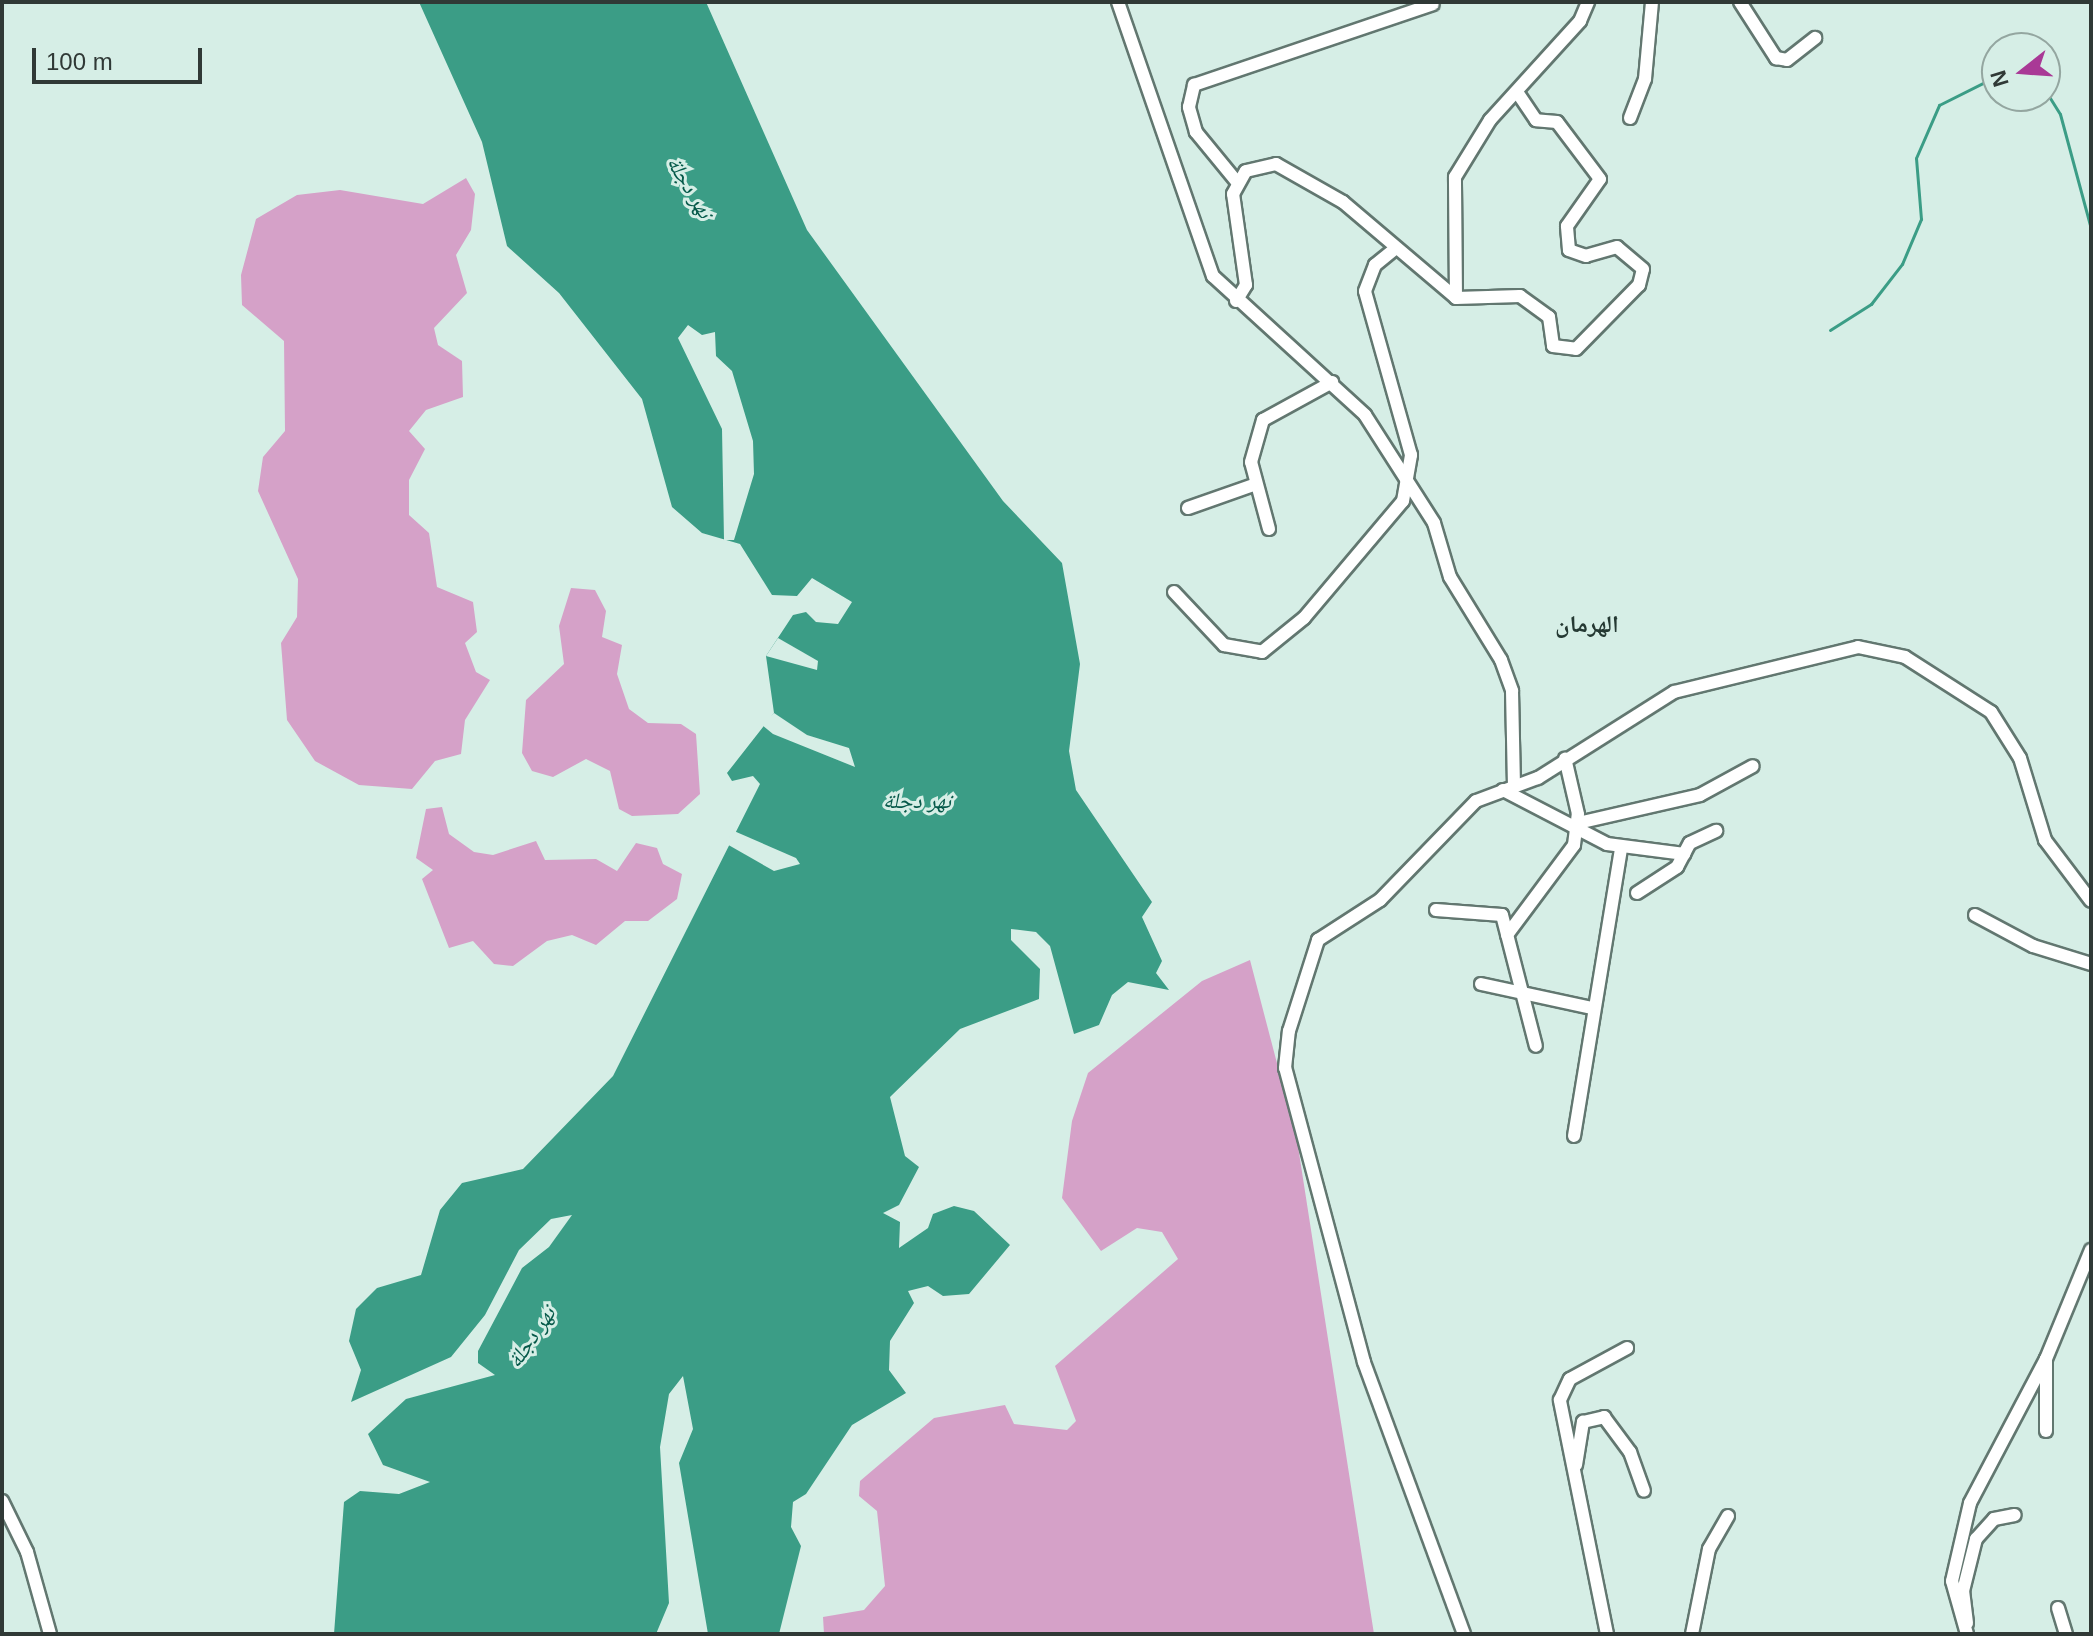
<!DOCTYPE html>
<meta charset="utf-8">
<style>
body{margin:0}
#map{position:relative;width:2093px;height:1636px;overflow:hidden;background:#d6eee6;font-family:Arial,"Noto Naskh Arabic",sans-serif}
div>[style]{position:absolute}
.green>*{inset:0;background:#d5a1c8}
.water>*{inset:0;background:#3b9d86}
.pier>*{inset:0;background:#d6eee6}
.stream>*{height:3px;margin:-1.5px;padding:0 1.5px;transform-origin:1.5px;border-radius:1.5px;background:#3b9d86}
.roads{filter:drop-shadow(2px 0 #627770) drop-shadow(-2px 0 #627770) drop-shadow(0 2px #627770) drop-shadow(0 -2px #627770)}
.minor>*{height:12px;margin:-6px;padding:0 6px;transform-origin:6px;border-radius:6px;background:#fff}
span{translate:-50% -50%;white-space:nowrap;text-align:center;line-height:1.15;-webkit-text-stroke:6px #d6eee6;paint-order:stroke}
.water-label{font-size:22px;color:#055949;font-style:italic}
.quarter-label{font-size:24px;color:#253933;font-weight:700}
.frame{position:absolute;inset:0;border:4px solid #303936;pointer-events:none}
.north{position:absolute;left:1981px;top:32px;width:80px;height:80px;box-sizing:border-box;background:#d6eee6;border:2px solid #94a6a0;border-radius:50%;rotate:253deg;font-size:22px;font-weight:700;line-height:32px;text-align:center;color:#303936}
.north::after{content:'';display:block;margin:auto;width:28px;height:36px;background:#a93996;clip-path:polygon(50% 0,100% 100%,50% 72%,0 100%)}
.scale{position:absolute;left:32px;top:48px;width:170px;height:36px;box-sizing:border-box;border:4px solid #303936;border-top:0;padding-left:10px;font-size:24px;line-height:28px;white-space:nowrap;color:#303936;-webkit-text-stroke:6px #d6eee6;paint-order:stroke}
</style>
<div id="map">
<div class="green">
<div style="clip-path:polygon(466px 178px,475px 194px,471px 230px,456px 255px,467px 293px,434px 328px,438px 345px,462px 361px,463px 397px,426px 410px,409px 431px,425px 449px,409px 480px,409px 515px,429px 533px,437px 587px,473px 602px,477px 632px,465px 643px,476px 672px,490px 680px,465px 720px,461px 754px,435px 761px,412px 789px,359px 785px,315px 761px,287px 720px,281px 643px,297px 617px,298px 579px,258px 491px,263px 457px,285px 431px,284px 341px,242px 305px,241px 275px,256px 219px,297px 195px,340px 190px,423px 204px)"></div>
<div style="clip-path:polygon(571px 588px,595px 590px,606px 611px,602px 637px,622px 645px,617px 674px,629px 709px,648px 723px,681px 724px,696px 734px,700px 794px,678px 814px,632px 816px,619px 809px,610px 771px,586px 759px,553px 777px,532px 771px,522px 753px,526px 700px,564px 664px,559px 626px)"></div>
<div style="clip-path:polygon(442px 807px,449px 834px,474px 852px,493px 855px,536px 841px,545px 860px,596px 859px,617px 871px,636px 843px,657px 848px,663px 864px,682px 874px,677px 899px,648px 921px,625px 921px,596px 945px,572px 935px,547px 941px,513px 966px,494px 964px,473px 941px,449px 948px,422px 879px,433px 870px,416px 858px,426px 809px)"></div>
<div style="clip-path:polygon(1250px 960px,1297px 1140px,1374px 1634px,824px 1634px,823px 1617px,864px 1610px,885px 1586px,877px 1511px,859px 1496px,860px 1481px,934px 1418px,1005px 1405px,1014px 1424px,1067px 1430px,1076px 1421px,1055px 1366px,1178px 1259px,1162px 1232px,1137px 1228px,1101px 1251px,1062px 1198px,1072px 1121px,1088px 1073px,1202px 981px)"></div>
</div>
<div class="water">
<div style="clip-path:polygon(419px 2px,706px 2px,807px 230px,1003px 501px,1062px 563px,1080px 664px,1069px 751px,1076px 790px,1152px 902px,1142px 917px,1162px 961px,1156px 973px,1169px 990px,1128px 982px,1112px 995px,1099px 1025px,1074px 1034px,1050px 946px,1036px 932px,1011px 929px,1011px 940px,1040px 969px,1039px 999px,960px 1029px,890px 1097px,905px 1156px,919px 1167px,899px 1205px,883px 1213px,900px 1222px,899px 1248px,928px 1228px,933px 1214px,954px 1206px,974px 1211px,1010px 1245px,969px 1294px,943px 1296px,928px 1286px,908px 1291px,914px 1303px,890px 1341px,889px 1370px,906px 1393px,852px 1425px,806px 1494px,793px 1502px,791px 1527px,801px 1546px,779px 1634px,708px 1634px,679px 1463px,693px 1429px,683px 1376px,669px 1394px,660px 1447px,669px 1603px,656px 1634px,334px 1634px,344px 1502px,360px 1491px,399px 1494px,430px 1482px,383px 1465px,368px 1434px,406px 1399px,495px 1375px,478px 1363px,478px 1351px,522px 1268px,549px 1247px,572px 1215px,551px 1219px,519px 1250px,485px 1315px,451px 1357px,351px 1402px,361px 1370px,349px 1341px,356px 1309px,377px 1288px,421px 1275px,440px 1210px,462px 1183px,523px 1169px,613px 1076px,760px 784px,753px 776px,732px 781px,727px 773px,774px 713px,766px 656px,793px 615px,806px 612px,816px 622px,838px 624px,852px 602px,812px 578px,797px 596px,772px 595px,740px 544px,702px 533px,672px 507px,642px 399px,559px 293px,507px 246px,482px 142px)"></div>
</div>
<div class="pier">
<div style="clip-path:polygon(688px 325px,702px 335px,715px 332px,716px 356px,732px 371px,753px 441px,754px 474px,734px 540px,724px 540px,722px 429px,678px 338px)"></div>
<div style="clip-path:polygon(778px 638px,818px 661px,817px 670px,766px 656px)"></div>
<div style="clip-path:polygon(774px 713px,807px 735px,849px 748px,855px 767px,773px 734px,762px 725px)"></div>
<div style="clip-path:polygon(734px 831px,796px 858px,800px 864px,774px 871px,725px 843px)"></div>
</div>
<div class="stream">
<div style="left:2045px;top:90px;width:28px;rotate:58deg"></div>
<div style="left:2060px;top:114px;width:119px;rotate:74.9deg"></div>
<div style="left:1830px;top:330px;width:49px;rotate:-32.4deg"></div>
<div style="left:1871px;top:304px;width:51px;rotate:-52.2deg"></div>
<div style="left:1902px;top:264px;width:49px;rotate:-67.1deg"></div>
<div style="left:1921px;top:219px;width:61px;rotate:-94.7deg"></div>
<div style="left:1916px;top:158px;width:58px;rotate:-66.5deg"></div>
<div style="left:1939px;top:105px;width:65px;rotate:-26.6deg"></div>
</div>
<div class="roads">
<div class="minor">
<div style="left:1118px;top:2px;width:290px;rotate:70.9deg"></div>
<div style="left:1213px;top:276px;width:206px;rotate:42.4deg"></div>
<div style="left:1365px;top:415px;width:128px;rotate:57.4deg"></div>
<div style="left:1434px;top:523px;width:56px;rotate:73.5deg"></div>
<div style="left:1450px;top:577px;width:97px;rotate:58.4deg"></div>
<div style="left:1501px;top:660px;width:33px;rotate:70deg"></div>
<div style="left:1512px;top:691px;width:95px;rotate:88.8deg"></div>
<div style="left:1740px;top:2px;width:67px;rotate:57.3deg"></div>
<div style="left:1776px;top:58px;width:11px;rotate:10deg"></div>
<div style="left:1787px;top:60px;width:36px;rotate:-38deg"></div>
<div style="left:1630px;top:118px;width:42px;rotate:-69deg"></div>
<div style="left:1645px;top:79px;width:77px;rotate:-84.8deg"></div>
<div style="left:1237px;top:182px;width:65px;rotate:-129.4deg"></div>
<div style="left:1196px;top:132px;width:26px;rotate:-106deg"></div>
<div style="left:1189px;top:107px;width:23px;rotate:-77deg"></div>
<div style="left:1194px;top:85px;width:252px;rotate:-18.7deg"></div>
<div style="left:1456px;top:298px;width:121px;rotate:-90.5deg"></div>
<div style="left:1455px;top:177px;width:67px;rotate:-58.4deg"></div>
<div style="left:1490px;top:120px;width:134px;rotate:-47.7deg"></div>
<div style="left:1580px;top:21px;width:21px;rotate:-67deg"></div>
<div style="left:1236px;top:301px;width:19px;rotate:-58deg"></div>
<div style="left:1246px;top:285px;width:92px;rotate:-98.1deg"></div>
<div style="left:1233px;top:194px;width:26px;rotate:-61deg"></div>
<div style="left:1246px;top:171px;width:31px;rotate:-13deg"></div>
<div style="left:1276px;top:164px;width:77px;rotate:29.6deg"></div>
<div style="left:1343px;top:202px;width:148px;rotate:40.3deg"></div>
<div style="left:1456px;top:298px;width:64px;rotate:-1.8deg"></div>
<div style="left:1520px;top:296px;width:36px;rotate:36deg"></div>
<div style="left:1549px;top:317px;width:29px;rotate:82deg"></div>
<div style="left:1553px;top:346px;width:23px;rotate:7deg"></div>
<div style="left:1576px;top:349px;width:90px;rotate:-45.5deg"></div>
<div style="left:1639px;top:285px;width:16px;rotate:-76deg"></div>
<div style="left:1643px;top:269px;width:34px;rotate:-140deg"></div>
<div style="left:1617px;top:247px;width:32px;rotate:164deg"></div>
<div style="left:1586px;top:256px;width:18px;rotate:-161deg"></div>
<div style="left:1569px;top:250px;width:24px;rotate:-95deg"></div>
<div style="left:1567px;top:226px;width:57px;rotate:-54.9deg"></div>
<div style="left:1600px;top:179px;width:71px;rotate:-127deg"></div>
<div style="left:1557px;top:122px;width:21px;rotate:-175deg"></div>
<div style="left:1536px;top:120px;width:34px;rotate:-124deg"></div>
<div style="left:1188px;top:508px;width:72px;rotate:-19.4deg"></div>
<div style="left:1269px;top:529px;width:69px;rotate:-105deg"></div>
<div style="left:1251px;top:462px;width:44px;rotate:-74.1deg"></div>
<div style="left:1263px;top:420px;width:79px;rotate:-28.8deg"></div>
<div style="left:1174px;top:592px;width:73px;rotate:46.7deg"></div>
<div style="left:1224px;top:645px;width:39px;rotate:10deg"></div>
<div style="left:1262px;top:652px;width:54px;rotate:-39deg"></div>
<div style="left:1304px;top:618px;width:153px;rotate:-49.8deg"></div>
<div style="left:1403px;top:501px;width:47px;rotate:-80.1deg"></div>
<div style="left:1411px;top:455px;width:170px;rotate:-105.7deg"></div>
<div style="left:1365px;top:291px;width:28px;rotate:-69deg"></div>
<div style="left:1375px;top:265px;width:26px;rotate:-39deg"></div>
<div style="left:1503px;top:790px;width:117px;rotate:27.4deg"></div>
<div style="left:1607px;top:844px;width:78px;rotate:7.4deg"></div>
<div style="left:1578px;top:823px;width:125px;rotate:-12.9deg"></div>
<div style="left:1700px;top:795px;width:60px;rotate:-28.7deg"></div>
<div style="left:1637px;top:893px;width:48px;rotate:-33deg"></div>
<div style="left:1677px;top:867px;width:27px;rotate:-62deg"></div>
<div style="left:1690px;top:843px;width:29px;rotate:-25deg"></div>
<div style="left:1436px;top:910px;width:66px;rotate:4.3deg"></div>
<div style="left:1502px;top:915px;width:135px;rotate:75.5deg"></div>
<div style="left:1975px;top:915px;width:66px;rotate:28.1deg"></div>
<div style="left:2033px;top:946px;width:61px;rotate:17.2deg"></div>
<div style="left:1507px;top:935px;width:112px;rotate:-53.3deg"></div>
<div style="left:1574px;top:845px;width:31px;rotate:-83deg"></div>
<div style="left:1578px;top:814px;width:57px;rotate:-103.1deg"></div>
<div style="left:1481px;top:984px;width:114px;rotate:12.2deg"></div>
<div style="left:1574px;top:1136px;width:292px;rotate:-80.7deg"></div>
<div style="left:2046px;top:1359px;width:72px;rotate:90deg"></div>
<div style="left:1576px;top:1465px;width:44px;rotate:-80.8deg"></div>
<div style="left:1583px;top:1422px;width:22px;rotate:-13deg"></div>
<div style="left:1604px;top:1417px;width:44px;rotate:53.4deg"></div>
<div style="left:1630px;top:1452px;width:41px;rotate:70.3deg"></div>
<div style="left:2px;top:1501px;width:57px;rotate:63.9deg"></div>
<div style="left:27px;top:1552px;width:85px;rotate:74.3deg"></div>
<div style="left:2058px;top:1608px;width:27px;rotate:73deg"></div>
<div style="left:1967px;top:1623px;width:32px;rotate:-97deg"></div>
<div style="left:1963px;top:1591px;width:54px;rotate:-76deg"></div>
<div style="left:1976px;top:1539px;width:27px;rotate:-48deg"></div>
<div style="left:1994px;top:1519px;width:21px;rotate:-11deg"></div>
<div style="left:1464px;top:1634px;width:290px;rotate:-110.2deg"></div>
<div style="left:1364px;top:1362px;width:304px;rotate:-105deg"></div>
<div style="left:1285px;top:1068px;width:37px;rotate:-84deg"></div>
<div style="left:1289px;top:1031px;width:96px;rotate:-72.3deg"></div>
<div style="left:1318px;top:940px;width:74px;rotate:-32.8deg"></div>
<div style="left:1380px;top:900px;width:138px;rotate:-45.9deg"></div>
<div style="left:1476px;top:801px;width:66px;rotate:-20.4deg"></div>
<div style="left:1538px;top:778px;width:161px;rotate:-32.3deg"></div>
<div style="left:1674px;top:692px;width:189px;rotate:-13.7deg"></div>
<div style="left:1858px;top:647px;width:48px;rotate:12deg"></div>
<div style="left:1905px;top:657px;width:102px;rotate:32.6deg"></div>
<div style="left:1991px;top:712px;width:54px;rotate:57.8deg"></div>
<div style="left:2020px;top:758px;width:86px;rotate:73deg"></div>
<div style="left:2045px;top:840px;width:76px;rotate:53deg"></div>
<div style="left:1607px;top:1634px;width:239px;rotate:-101.4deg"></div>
<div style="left:1560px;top:1400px;width:23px;rotate:-65deg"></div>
<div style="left:1570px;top:1379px;width:65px;rotate:-28.5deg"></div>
<div style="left:1692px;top:1634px;width:87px;rotate:-78.7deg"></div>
<div style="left:1709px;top:1549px;width:38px;rotate:-60deg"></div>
<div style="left:1967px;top:1634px;width:55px;rotate:-105.8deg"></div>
<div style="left:1952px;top:1581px;width:80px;rotate:-77deg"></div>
<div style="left:1970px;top:1503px;width:163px;rotate:-62.2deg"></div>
<div style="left:2046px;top:1359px;width:118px;rotate:-67.6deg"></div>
</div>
</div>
<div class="water-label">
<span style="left:690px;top:187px;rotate:59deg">نهر دجلة</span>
<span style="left:917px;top:801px">نهر دجلة</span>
<span style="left:531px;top:1337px;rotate:-56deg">نهر دجلة</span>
</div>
<div class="quarter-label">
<span style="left:1587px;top:624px">الهرمان</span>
</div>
<div class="frame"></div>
<div class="north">N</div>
<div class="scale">100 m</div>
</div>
